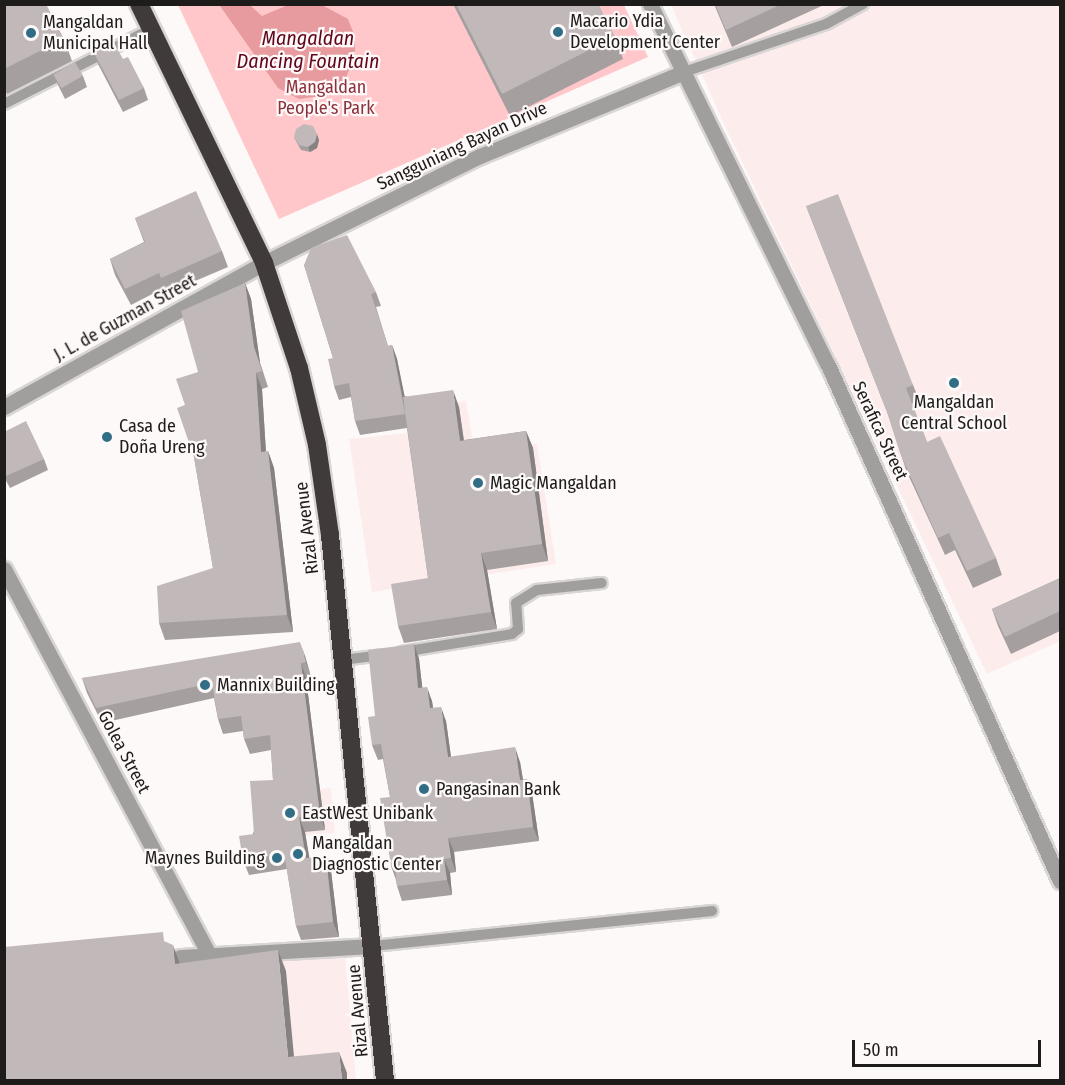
<!DOCTYPE html>
<meta charset="utf-8">
<style>
body{margin:0}
#map{position:relative;width:1065px;height:1085px;overflow:hidden;background:#fef9f9;font-family:"Fira Sans Condensed",sans-serif}
div>[style]{position:absolute}
.built>*{inset:0;background:#fdecec;transform-origin:0 0}
.green>*{inset:0;background:#ffc7c9}
.water>*{inset:0;background:#e89b9f}
.roads{filter:drop-shadow(2px 0 #dad5d5) drop-shadow(-2px 0 #dad5d5) drop-shadow(0 2px #dad5d5) drop-shadow(0 -2px #dad5d5)}
.lane>*{height:10px;margin:-5px;padding:0 5px;transform-origin:5px;border-radius:5px;background:#a19e9e}
.street>*{height:15px;margin:-7.5px;padding:0 7.5px;transform-origin:7.5px;border-radius:7.5px;background:#a19e9e}
.highway>*{height:18px;margin:-9px;padding:0 9px;transform-origin:9px;border-radius:9px;background:#403a3a}
.wall>*{inset:0;background:#a69f9f}
.shaded-wall>*{inset:0;background:#878282}
.building>*{inset:0;background:#c1b9b9;transform-origin:0 0}
.dots>*{width:16px;height:16px;translate:-50% -50%;box-sizing:border-box;border:3px solid #fef9f9;border-radius:50%}
span{translate:-50% -50%;white-space:nowrap;text-align:center;line-height:1.15;-webkit-text-stroke:4.5px #fef9f9;paint-order:stroke}
.poi-label{font-size:18px;color:#1e1b1b}
.left{translate:0 -50%;text-align:left}
.right{translate:-100% -50%;text-align:right}
.park-label{font-size:18px;color:#8b313c}
.street-label{font-size:18px;color:#1e1b1b}
.water-label{font-size:20px;color:#62051b;font-style:italic}
.frame{position:absolute;inset:0;border:6px solid #1e1b1b;pointer-events:none}
.scale{position:absolute;left:852px;top:1040px;width:189px;height:27px;box-sizing:border-box;border:3px solid #1e1b1b;border-top:0;padding-left:8px;font-size:18px;line-height:21px;white-space:nowrap;color:#1e1b1b;-webkit-text-stroke:4px #fef9f9;paint-order:stroke}
</style>
<div id="map">
<div class="built">
<div style="clip-path:polygon(671px 5px,1060px 5px,1060px 641px,987px 674px,724px 124px)"></div>
<div style="clip-path:polygon(466px 401px,474px 449px,537px 444px,556px 564px,372px 592px,349px 439px,407px 433px,404px 409px)"></div>
<div style="left:331px;top:788px;width:45px;height:79px;rotate:85deg"></div>
<div style="clip-path:polygon(345px 954px,356px 1080px,5px 1080px,4px 997px)"></div>
</div>
<div class="green">
<div style="clip-path:polygon(178px 5px,624px 5px,648px 57px,279px 219px)"></div>
</div>
<div class="water">
<div style="clip-path:polygon(250px 5px,262px 16px,288px 5px,322px 5px,348px 19px,355px 37px,355px 56px,344px 82px,322px 96px,299px 99px,278px 88px,220px 6px)"></div>
</div>
<div class="roads">
<div class="lane">
<div style="left:681px;top:73px;width:153px;rotate:-18.7deg"></div>
<div style="left:826px;top:24px;width:42px;rotate:-28.4deg"></div>
<div style="left:4px;top:104px;width:165px;rotate:-27deg"></div>
<div style="left:402px;top:652px;width:111px;rotate:-9.3deg"></div>
<div style="left:512px;top:634px;width:8px;rotate:-40deg"></div>
<div style="left:518px;top:629px;width:26px;rotate:-94deg"></div>
<div style="left:516px;top:603px;width:25px;rotate:-32deg"></div>
<div style="left:537px;top:590px;width:65px;rotate:-6.1deg"></div>
<div style="left:342px;top:660px;width:38px;rotate:-7deg"></div>
<div style="left:373px;top:946px;width:341px;rotate:-5.9deg"></div>
</div>
<div class="street">
<div style="left:650px;top:4px;width:402px;rotate:63.8deg"></div>
<div style="left:828px;top:365px;width:566px;rotate:65.79deg"></div>
<div style="left:4px;top:407px;width:297px;rotate:-29deg"></div>
<div style="left:264px;top:263px;width:241px;rotate:-26.4deg"></div>
<div style="left:480px;top:156px;width:217px;rotate:-22.4deg"></div>
<div style="left:4px;top:569px;width:436px;rotate:62deg"></div>
<div style="left:180px;top:957px;width:193px;rotate:-3.3deg"></div>
</div>
<div class="highway">
<div style="left:139px;top:4px;width:288px;rotate:64.2deg"></div>
<div style="left:264px;top:263px;width:111px;rotate:71.6deg"></div>
<div style="left:299px;top:368px;width:79px;rotate:76.8deg"></div>
<div style="left:317px;top:445px;width:91px;rotate:81.8deg"></div>
<div style="left:330px;top:535px;width:548px;rotate:84.24deg"></div>
</div>
</div>
<div class="wall">
<div style="clip-path:polygon(4px 4px,64px 39px,72px 61px,7px 94px,4px 89px)"></div>
<div style="clip-path:polygon(453px 4px,598px 4px,615px 37px,623px 59px,510px 116px)"></div>
<div style="clip-path:polygon(714px 4px,826px 4px,732px 47px)"></div>
<div style="clip-path:polygon(94px 53px,123px 59px,144px 88px,148px 100px,123px 112px,98px 64px)"></div>
<div style="clip-path:polygon(53px 74px,83px 76px,87px 87px,65px 99px,58px 85px)"></div>
<div style="clip-path:polygon(294px 137px,319px 140px,317px 148px,310px 152px,301px 150px,297px 143px)"></div>
<div style="clip-path:polygon(806px 206px,913px 385px,920px 402px,912px 404px,927px 442px,996px 558px,1002px 575px,973px 588px,955px 550px,945px 555px,906px 470px,889px 417px)"></div>
<div style="clip-path:polygon(135px 218px,222px 251px,228px 267px,167px 293px,164px 288px,131px 305px,115px 275px,110px 259px,144px 242px)"></div>
<div style="clip-path:polygon(304px 265px,376px 292px,381px 306px,376px 307px,388px 346px,392px 345px,397px 359px,404px 396px,459px 407px,464px 440px,526px 431px,533px 448px,548px 561px,487px 570px,497px 629px,404px 643px,398px 626px,428px 578px,407px 428px,360px 435px,355px 421px,351px 397px,339px 400px,334px 386px,333px 358px)"></div>
<div style="clip-path:polygon(245px 283px,251px 299px,260px 363px,268px 387px,262px 389px,266px 452px,268px 451px,274px 468px,293px 632px,165px 640px,159px 623px,213px 568px,185px 405px,198px 372px)"></div>
<div style="clip-path:polygon(4px 432px,44px 459px,48px 470px,10px 488px,4px 477px)"></div>
<div style="clip-path:polygon(1060px 578px,1060px 631px,1011px 654px,998px 626px,992px 609px)"></div>
<div style="clip-path:polygon(414px 644px,419px 659px,422px 687px,432px 701px,433px 708px,446px 721px,451px 757px,520px 762px,523px 779px,527px 779px,532px 793px,539px 841px,454px 852px,456px 872px,450px 873px,452px 895px,402px 901px,397px 886px,396px 880px,391px 866px,390px 797px,383px 759px,378px 760px,372px 745px,375px 716px)"></div>
<div style="clip-path:polygon(305px 656px,311px 677px,306px 678px,325px 830px,305px 832px,309px 858px,331px 871px,339px 937px,301px 940px,296px 926px,287px 869px,249px 875px,243px 860px,273px 780px,271px 750px,250px 754px,244px 739px,243px 731px,223px 734px,218px 719px,214px 698px,102px 723px,87px 693px,82px 678px)"></div>
</div>
<div class="shaded-wall">
<div style="clip-path:polygon(317px 134px,319px 140px,317px 148px,310px 152px,308px 147px)"></div>
<div style="clip-path:polygon(245px 283px,251px 299px,260px 363px,268px 387px,254px 347px)"></div>
<div style="clip-path:polygon(392px 345px,397px 359px,411px 427px,406px 414px)"></div>
<div style="clip-path:polygon(256px 373px,262px 389px,267px 469px,261px 452px)"></div>
<div style="clip-path:polygon(453px 390px,459px 407px,466px 457px,460px 441px)"></div>
<div style="clip-path:polygon(526px 431px,533px 448px,548px 561px,542px 544px)"></div>
<div style="clip-path:polygon(268px 451px,274px 468px,293px 632px,287px 615px)"></div>
<div style="clip-path:polygon(481px 553px,487px 570px,497px 629px,491px 612px)"></div>
<div style="clip-path:polygon(300px 642px,305px 656px,311px 677px,306px 662px)"></div>
<div style="clip-path:polygon(414px 644px,419px 659px,424px 702px,418px 688px)"></div>
<div style="clip-path:polygon(301px 663px,306px 678px,325px 830px,320px 815px)"></div>
<div style="clip-path:polygon(427px 687px,432px 701px,435px 723px,430px 708px)"></div>
<div style="clip-path:polygon(441px 707px,446px 721px,453px 772px,448px 757px)"></div>
<div style="clip-path:polygon(515px 747px,520px 762px,525px 794px,520px 780px)"></div>
<div style="clip-path:polygon(527px 779px,532px 793px,539px 841px,533px 827px)"></div>
<div style="clip-path:polygon(299px 817px,305px 832px,312px 873px,306px 858px)"></div>
<div style="clip-path:polygon(448px 838px,454px 852px,456px 872px,451px 858px)"></div>
<div style="clip-path:polygon(326px 857px,331px 871px,339px 937px,333px 922px)"></div>
<div style="clip-path:polygon(444px 859px,450px 873px,452px 895px,447px 880px)"></div>
<div style="clip-path:polygon(173px 945px,181px 967px,175px 964px)"></div>
<div style="clip-path:polygon(278px 950px,286px 971px,296px 1078px,288px 1057px)"></div>
<div style="clip-path:polygon(339px 1052px,347px 1073px,347px 1080px,342px 1080px)"></div>
</div>
<div class="building">
<div style="clip-path:polygon(4px 4px,46px 4px,64px 39px,4px 69px)"></div>
<div style="clip-path:polygon(456px 4px,598px 4px,615px 37px,502px 94px)"></div>
<div style="clip-path:polygon(715px 4px,782px 4px,726px 30px)"></div>
<div style="clip-path:polygon(114px 43px,123px 59px,128px 57px,144px 88px,119px 100px,94px 53px)"></div>
<div style="left:75px;top:62px;width:16px;height:25px;rotate:60deg"></div>
<div style="clip-path:polygon(304px 124px,313px 126px,317px 134px,315px 142px,308px 147px,299px 145px,294px 137px,296px 129px)"></div>
<div style="clip-path:polygon(196px 191px,222px 251px,161px 278px,159px 273px,125px 289px,110px 259px,145px 242px,135px 218px)"></div>
<div style="clip-path:polygon(838px 194px,913px 385px,906px 388px,927px 442px,940px 436px,996px 558px,967px 571px,949px 533px,938px 538px,900px 453px,887px 412px,806px 206px)"></div>
<div style="clip-path:polygon(347px 235px,376px 292px,371px 294px,388px 346px,392px 345px,405px 414px,355px 421px,349px 383px,334px 386px,328px 359px,333px 358px,304px 265px,311px 248px)"></div>
<div style="clip-path:polygon(245px 283px,254px 347px,262px 371px,256px 373px,261px 452px,268px 451px,287px 615px,159px 623px,157px 586px,213px 568px,194px 457px,177px 408px,185px 405px,176px 379px,198px 372px,181px 311px)"></div>
<div style="clip-path:polygon(453px 390px,460px 441px,526px 431px,542px 544px,481px 553px,491px 612px,398px 626px,391px 584px,428px 578px,403px 397px)"></div>
<div style="clip-path:polygon(26px 421px,44px 459px,6px 476px,4px 474px,4px 432px)"></div>
<div style="clip-path:polygon(1060px 578px,1060px 611px,1005px 637px,992px 609px)"></div>
<div style="clip-path:polygon(300px 642px,306px 662px,301px 663px,320px 815px,299px 817px,306px 858px,326px 857px,333px 922px,296px 926px,284px 853px,243px 860px,239px 836px,254px 834px,250px 781px,273px 780px,270px 735px,244px 739px,241px 716px,218px 719px,212px 683px,96px 708px,82px 678px)"></div>
<div style="clip-path:polygon(414px 644px,418px 688px,427px 687px,430px 708px,441px 707px,448px 757px,515px 747px,520px 780px,527px 779px,533px 827px,448px 838px,451px 858px,444px 859px,447px 880px,397px 886px,395px 866px,391px 866px,380px 798px,390px 797px,381px 744px,372px 745px,368px 717px,375px 716px,368px 650px)"></div>
<div style="clip-path:polygon(163px 932px,164px 941px,173px 945px,175px 964px,278px 950px,288px 1057px,339px 1052px,342px 1080px,4px 1080px,4px 947px)"></div>
</div>
<div class="dots">
<div style="left:558px;top:32px;background:#316d85"></div>
<div style="left:31px;top:33px;background:#316d85"></div>
<div style="left:954px;top:383px;background:#316d85"></div>
<div style="left:107px;top:437px;background:#316d85"></div>
<div style="left:478px;top:483px;background:#316d85"></div>
<div style="left:205px;top:685px;background:#316d85"></div>
<div style="left:424px;top:789px;background:#316d85"></div>
<div style="left:290px;top:813px;background:#316d85"></div>
<div style="left:298px;top:854px;background:#316d85"></div>
<div style="left:277px;top:858px;background:#316d85"></div>
</div>
<div class="poi-label">
<span class="left" style="left:570px;top:32px">Macario Ydia<br>Development Center</span>
<span class="left" style="left:43px;top:33px">Mangaldan<br>Municipal Hall</span>
<span style="left:954px;top:413px">Mangaldan<br>Central School</span>
<span class="left" style="left:119px;top:437px">Casa de<br>Doña Ureng</span>
<span class="left" style="left:490px;top:483px">Magic Mangaldan</span>
<span class="left" style="left:217px;top:685px">Mannix Building</span>
<span class="left" style="left:436px;top:789px">Pangasinan Bank</span>
<span class="left" style="left:302px;top:813px">EastWest Unibank</span>
<span class="left" style="left:312px;top:854px">Mangaldan<br>Diagnostic Center</span>
<span class="right" style="left:265px;top:858px">Maynes Building</span>
</div>
<div class="park-label">
<span style="left:326px;top:98px">Mangaldan<br>People's Park</span>
</div>
<div class="street-label">
<span style="left:462px;top:146px;rotate:-25deg">Sangguniang Bayan Drive</span>
<span style="left:125px;top:318px;rotate:-29deg">J. L. de Guzman Street</span>
<span style="left:880px;top:431px;rotate:65deg">Serafica Street</span>
<span style="left:307px;top:528px;rotate:-97deg">Rizal Avenue</span>
<span style="left:124px;top:752px;rotate:62deg">Golea Street</span>
<span style="left:358px;top:1011px;rotate:-95deg">Rizal Avenue</span>
</div>
<div class="water-label">
<span style="left:308px;top:50px">Mangaldan<br>Dancing Fountain</span>
</div>
<div class="frame"></div>
<div class="scale">50 m</div>
</div>
